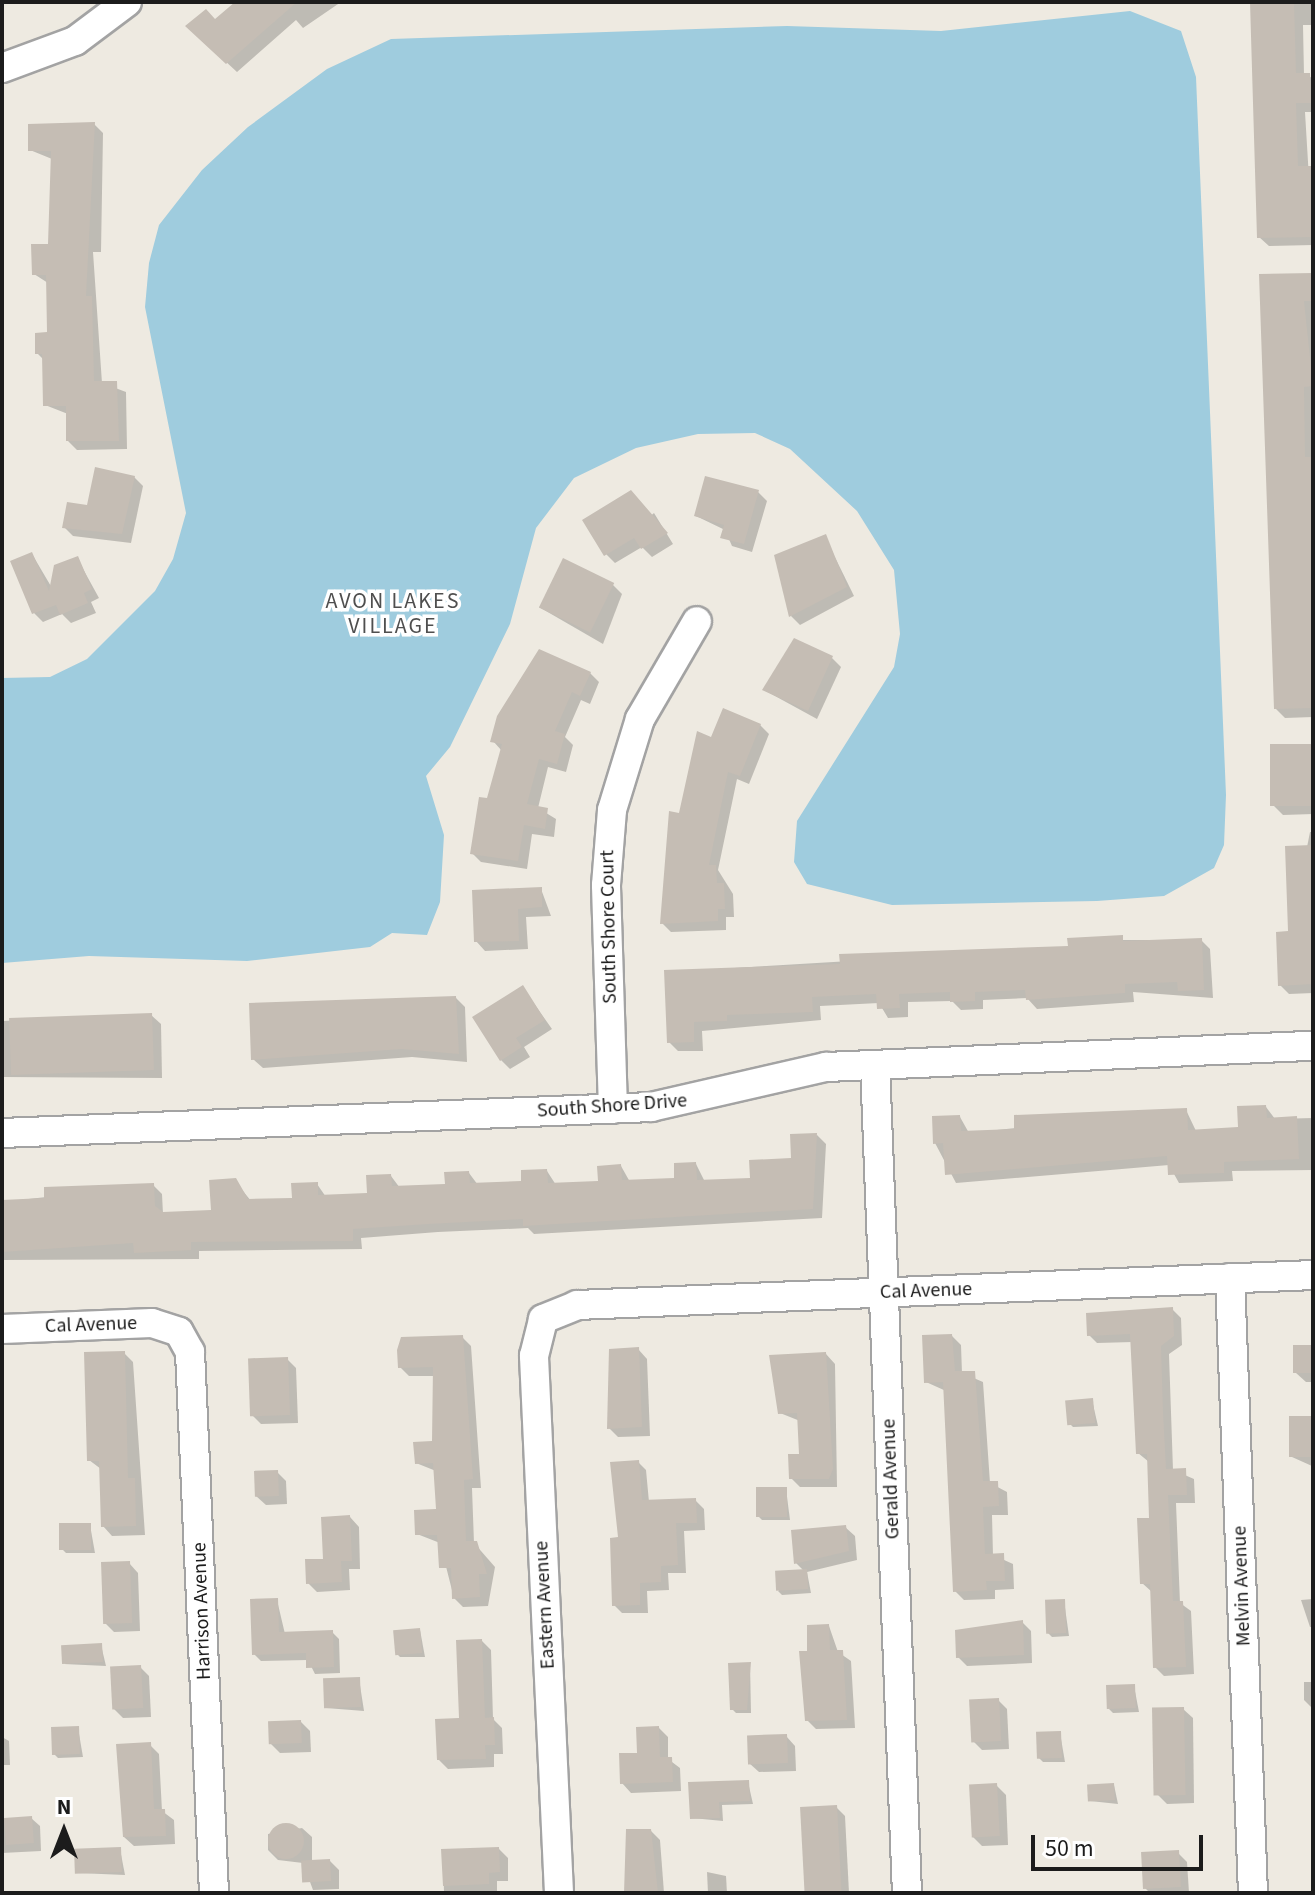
<!DOCTYPE html>
<style>
body{margin:0}
#map{position:relative;width:1315px;height:1895px;overflow:hidden;background:#eeeae1;font-family:"Source Sans 3",sans-serif}
div>[style]{position:absolute}
.water>*{inset:0;background:#9fccde}
.shadow>*{inset:0;background:#0003}
.building>*{inset:0;background:#c5bdb4;transform-origin:0 0}
.round{border-radius:50%}
.roads{filter:drop-shadow(2px 0 #a3a3a3) drop-shadow(-2px 0 #a3a3a3) drop-shadow(0 2px #a3a3a3) drop-shadow(0 -2px #a3a3a3)}
.minor>*{height:28px;margin:-14px;padding:0 14px;transform-origin:14px;border-radius:14px;background:#fff}
span{translate:-50% -50%;white-space:nowrap;text-align:center;line-height:1.15;-webkit-text-stroke:7px #fff;paint-order:stroke}
.street-label{font-size:20px;color:#1c1c1c}
.neighbourhood-label{font-size:22px;color:#4f4f4f;letter-spacing:2px}
.frame{position:absolute;inset:0;border:4px solid #1c1c1c;pointer-events:none}
.north{position:absolute;left:24px;top:1791px;width:80px;height:80px;-webkit-text-stroke:6px #fff;paint-order:stroke;rotate:0deg;font-size:22px;font-weight:700;line-height:32px;text-align:center;color:#1c1c1c}
.north::after{content:'';display:block;margin:auto;width:28px;height:36px;background:#1c1c1c;clip-path:polygon(50% 0,100% 100%,50% 72%,0 100%)}
.scale{position:absolute;left:1031px;top:1835px;width:172px;height:36px;box-sizing:border-box;border:4px solid #1c1c1c;border-top:0;padding-left:10px;font-size:24px;line-height:28px;white-space:nowrap;color:#1c1c1c;-webkit-text-stroke:6px #fff;paint-order:stroke}
</style>
<div id="map">
<div class="water">
<div style="clip-path:polygon(1130px 11px,1181px 31px,1196px 77px,1226px 795px,1224px 845px,1214px 868px,1164px 896px,1097px 901px,892px 905px,807px 884px,794px 862px,797px 821px,894px 667px,900px 634px,894px 570px,857px 511px,790px 449px,755px 433px,698px 434px,636px 448px,574px 478px,536px 528px,510px 624px,450px 747px,426px 776px,444px 835px,440px 902px,427px 935px,392px 933px,370px 947px,247px 961px,89px 956px,2px 963px,2px 678px,50px 677px,87px 659px,155px 591px,173px 559px,186px 513px,145px 307px,149px 263px,159px 225px,202px 170px,248px 127px,327px 69px,391px 39px,787px 26px,941px 31px)"></div>
</div>
<div class="shadow">
<div style="clip-path:polygon(238px 2px,341px 2px,303px 28px,296px 20px,237px 72px,197px 35px)"></div>
<div style="clip-path:polygon(1251px 2px,1313px 2px,1313px 25px,1303px 25px,1304px 75px,1313px 78px,1313px 112px,1305px 112px,1313px 245px,1269px 246px,1259px 237px)"></div>
<div style="clip-path:polygon(94px 124px,103px 133px,101px 252px,93px 252px,102px 383px,126px 392px,127px 449px,77px 450px,68px 441px,68px 414px,45px 405px,44px 360px,37px 353px,49px 334px,48px 283px,34px 274px,50px 246px,52px 159px,30px 150px)"></div>
<div style="clip-path:polygon(1313px 275px,1313px 717px,1285px 718px,1276px 709px,1261px 276px)"></div>
<div style="clip-path:polygon(134px 477px,143px 486px,131px 543px,73px 536px,64px 527px)"></div>
<div style="clip-path:polygon(758px 492px,767px 501px,752px 552px,732px 546px,725px 530px,696px 516px)"></div>
<div style="clip-path:polygon(654px 513px,673px 544px,652px 557px,642px 547px,615px 563px,606px 554px)"></div>
<div style="clip-path:polygon(825px 537px,854px 596px,800px 625px,791px 616px)"></div>
<div style="clip-path:polygon(32px 554px,52px 588px,77px 558px,99px 598px,91px 602px,96px 613px,71px 623px,62px 614px,43px 622px,34px 613px)"></div>
<div style="clip-path:polygon(613px 585px,622px 594px,603px 644px,539px 607px)"></div>
<div style="clip-path:polygon(832px 658px,841px 667px,817px 719px,764px 690px)"></div>
<div style="clip-path:polygon(590px 673px,599px 682px,590px 704px,581px 700px,565px 737px,573px 745px,566px 772px,548px 767px,538px 808px,556px 819px,554px 837px,532px 834px,527px 869px,481px 862px,472px 853px,502px 751px,493px 741px)"></div>
<div style="clip-path:polygon(760px 725px,769px 734px,749px 784px,737px 779px,718px 870px,733px 894px,734px 917px,726px 917px,726px 930px,671px 932px,662px 923px,680px 816px,712px 739px)"></div>
<div style="clip-path:polygon(1313px 746px,1313px 814px,1283px 815px,1274px 806px)"></div>
<div style="clip-path:polygon(1310px 832px,1313px 832px,1313px 993px,1289px 994px,1280px 985px)"></div>
<div style="clip-path:polygon(541px 889px,551px 916px,526px 917px,528px 949px,485px 951px,476px 941px)"></div>
<div style="clip-path:polygon(1070px 940px,1201px 940px,1210px 949px,1213px 998px,1133px 992px,1134px 1002px,1037px 1009px,1027px 998px,983px 1000px,983px 1009px,961px 1010px,952px 1001px,908px 1002px,908px 1017px,888px 1018px,879px 1003px,820px 1006px,821px 1020px,702px 1031px,703px 1051px,678px 1051px,669px 1042px,666px 972px,1070px 948px)"></div>
<div style="clip-path:polygon(523px 988px,552px 1029px,524px 1047px,530px 1057px,510px 1069px,501px 1060px)"></div>
<div style="clip-path:polygon(456px 998px,465px 1007px,467px 1062px,412px 1057px,263px 1068px,253px 1059px)"></div>
<div style="clip-path:polygon(151px 1015px,161px 1024px,162px 1078px,2px 1077px,2px 1021px)"></div>
<div style="clip-path:polygon(1266px 1107px,1275px 1119px,1313px 1118px,1313px 1170px,1232px 1171px,1233px 1181px,1179px 1183px,1169px 1165px,956px 1183px,935px 1143px,960px 1117px,969px 1133px,1186px 1110px,1196px 1131px,1240px 1129px)"></div>
<div style="clip-path:polygon(817px 1135px,826px 1144px,822px 1218px,534px 1234px,528px 1228px,438px 1232px,361px 1238px,362px 1249px,199px 1251px,199px 1259px,2px 1260px,2px 1202px,153px 1185px,162px 1194px,163px 1214px,213px 1212px,235px 1181px,251px 1201px,294px 1200px,317px 1184px,326px 1197px,369px 1195px,391px 1176px,400px 1188px,447px 1186px,469px 1173px,478px 1185px,523px 1183px,547px 1171px,556px 1185px,600px 1183px,621px 1166px,630px 1182px,676px 1180px,696px 1164px,705px 1182px,752px 1180px,793px 1160px)"></div>
<div style="clip-path:polygon(1172px 1309px,1181px 1318px,1182px 1345px,1169px 1354px,1173px 1470px,1194px 1479px,1195px 1503px,1176px 1503px,1180px 1603px,1191px 1611px,1194px 1674px,1164px 1676px,1155px 1667px,1152px 1592px,1142px 1583px,1152px 1520px,1149px 1462px,1138px 1453px,1133px 1342px,1097px 1343px,1089px 1335px)"></div>
<div style="clip-path:polygon(952px 1336px,961px 1345px,962px 1373px,983px 1382px,990px 1483px,1007px 1492px,1008px 1515px,992px 1515px,993px 1555px,1013px 1564px,1014px 1589px,995px 1590px,995px 1599px,964px 1600px,955px 1591px,946px 1391px,926px 1382px)"></div>
<div style="clip-path:polygon(462px 1337px,471px 1346px,481px 1488px,472px 1488px,474px 1543px,495px 1567px,488px 1606px,463px 1607px,454px 1598px,440px 1543px,417px 1534px,438px 1511px,436px 1471px,416px 1463px,434px 1443px,435px 1376px,409px 1376px,400px 1367px)"></div>
<div style="clip-path:polygon(1313px 1347px,1313px 1382px,1306px 1382px,1296px 1373px)"></div>
<div style="clip-path:polygon(638px 1349px,647px 1359px,650px 1436px,618px 1437px,609px 1428px)"></div>
<div style="clip-path:polygon(124px 1353px,133px 1362px,145px 1535px,112px 1536px,103px 1526px,101px 1469px,89px 1460px)"></div>
<div style="clip-path:polygon(826px 1354px,835px 1364px,837px 1487px,800px 1487px,791px 1478px,801px 1456px,800px 1421px,780px 1413px)"></div>
<div style="clip-path:polygon(287px 1359px,296px 1368px,298px 1423px,261px 1424px,252px 1415px)"></div>
<div style="clip-path:polygon(1092px 1400px,1098px 1426px,1073px 1427px,1069px 1423px)"></div>
<div style="clip-path:polygon(1313px 1418px,1313px 1480px,1312px 1466px,1292px 1457px)"></div>
<div style="clip-path:polygon(638px 1462px,646px 1470px,649px 1502px,695px 1500px,704px 1509px,705px 1530px,684px 1531px,686px 1573px,668px 1573px,669px 1590px,647px 1591px,648px 1613px,622px 1613px,614px 1605px,620px 1539px)"></div>
<div style="clip-path:polygon(277px 1472px,286px 1481px,287px 1504px,266px 1505px,256px 1496px)"></div>
<div style="clip-path:polygon(786px 1489px,790px 1520px,762px 1520px,758px 1516px)"></div>
<div style="clip-path:polygon(350px 1517px,359px 1527px,360px 1569px,349px 1569px,350px 1590px,317px 1592px,308px 1583px)"></div>
<div style="clip-path:polygon(90px 1525px,95px 1553px,66px 1553px,62px 1549px)"></div>
<div style="clip-path:polygon(845px 1527px,855px 1536px,857px 1560px,807px 1572px,811px 1593px,782px 1595px,778px 1591px,804px 1571px,796px 1563px)"></div>
<div style="clip-path:polygon(129px 1563px,138px 1573px,140px 1631px,114px 1632px,105px 1623px)"></div>
<div style="clip-path:polygon(1313px 1599px,1313px 1627px,1310px 1627px,1301px 1600px)"></div>
<div style="clip-path:polygon(277px 1600px,285px 1634px,332px 1632px,339px 1639px,340px 1673px,315px 1674px,308px 1660px,261px 1661px,254px 1654px)"></div>
<div style="clip-path:polygon(1064px 1601px,1069px 1636px,1052px 1637px,1048px 1633px)"></div>
<div style="clip-path:polygon(1022px 1622px,1031px 1631px,1032px 1663px,967px 1666px,958px 1657px)"></div>
<div style="clip-path:polygon(829px 1626px,838px 1652px,851px 1661px,855px 1728px,816px 1729px,807px 1720px,810px 1653px)"></div>
<div style="clip-path:polygon(420px 1630px,425px 1657px,400px 1657px,396px 1653px)"></div>
<div style="clip-path:polygon(482px 1641px,491px 1650px,493px 1719px,502px 1728px,503px 1754px,494px 1754px,494px 1767px,448px 1769px,439px 1760px,461px 1720px)"></div>
<div style="clip-path:polygon(101px 1645px,106px 1666px,64px 1664px)"></div>
<div style="clip-path:polygon(750px 1664px,751px 1713px,736px 1713px,732px 1709px)"></div>
<div style="clip-path:polygon(140px 1667px,149px 1676px,151px 1717px,123px 1718px,114px 1709px)"></div>
<div style="clip-path:polygon(359px 1679px,364px 1711px,326px 1708px)"></div>
<div style="clip-path:polygon(1304px 1682px,1313px 1682px,1313px 1709px,1304px 1700px)"></div>
<div style="clip-path:polygon(1134px 1686px,1139px 1712px,1113px 1713px,1109px 1709px)"></div>
<div style="clip-path:polygon(998px 1700px,1007px 1709px,1009px 1749px,982px 1750px,973px 1741px)"></div>
<div style="clip-path:polygon(1183px 1709px,1193px 1718px,1194px 1803px,1167px 1804px,1158px 1795px)"></div>
<div style="clip-path:polygon(301px 1722px,310px 1731px,311px 1752px,280px 1753px,271px 1744px)"></div>
<div style="clip-path:polygon(78px 1728px,83px 1757px,58px 1758px,54px 1754px)"></div>
<div style="clip-path:polygon(659px 1728px,668px 1737px,668px 1759px,680px 1768px,681px 1791px,631px 1793px,622px 1783px)"></div>
<div style="clip-path:polygon(1060px 1733px,1065px 1762px,1043px 1762px,1039px 1758px)"></div>
<div style="clip-path:polygon(786px 1736px,795px 1746px,796px 1771px,759px 1772px,749px 1763px)"></div>
<div style="clip-path:polygon(2px 1737px,9px 1741px,10px 1765px,2px 1765px)"></div>
<div style="clip-path:polygon(150px 1745px,159px 1754px,162px 1811px,174px 1820px,175px 1844px,134px 1846px,124px 1837px)"></div>
<div style="clip-path:polygon(748px 1782px,753px 1804px,722px 1805px,723px 1821px,692px 1818px)"></div>
<div style="clip-path:polygon(1114px 1785px,1118px 1804px,1090px 1801px)"></div>
<div style="clip-path:polygon(997px 1786px,1006px 1795px,1008px 1845px,982px 1846px,973px 1837px)"></div>
<div style="clip-path:polygon(836px 1807px,845px 1816px,849px 1893px,810px 1893px)"></div>
<div style="clip-path:polygon(31px 1818px,40px 1826px,41px 1851px,2px 1853px,2px 1819px)"></div>
<div style="clip-path:polygon(302px 1828px,312px 1837px,312px 1862px,330px 1861px,339px 1870px,339px 1889px,313px 1890px,303px 1863px,278px 1860px,268px 1850px,268px 1834px)"></div>
<div style="clip-path:polygon(651px 1831px,660px 1840px,664px 1893px,628px 1893px)"></div>
<div style="clip-path:polygon(120px 1849px,125px 1875px,78px 1873px)"></div>
<div style="clip-path:polygon(499px 1849px,508px 1858px,508px 1881px,497px 1881px,497px 1893px,444px 1893px,443px 1851px)"></div>
<div style="clip-path:polygon(1178px 1853px,1187px 1862px,1189px 1893px,1150px 1893px,1145px 1888px)"></div>
<div style="clip-path:polygon(707px 1872px,726px 1876px,727px 1893px,708px 1893px)"></div>
</div>
<div class="building">
<div style="clip-path:polygon(235px 2px,297px 2px,226px 64px,185px 26px,206px 9px,215px 19px)"></div>
<div style="clip-path:polygon(1250px 2px,1294px 2px,1296px 73px,1310px 73px,1311px 103px,1296px 103px,1298px 166px,1313px 166px,1313px 237px,1257px 238px)"></div>
<div style="clip-path:polygon(95px 122px,86px 296px,92px 296px,94px 381px,117px 381px,119px 441px,66px 441px,66px 406px,43px 406px,42px 354px,35px 354px,35px 333px,47px 332px,46px 275px,32px 275px,31px 244px,48px 244px,51px 151px,28px 151px,28px 124px)"></div>
<div style="clip-path:polygon(1313px 273px,1313px 301px,1304px 301px,1313px 386px,1304px 387px,1305px 457px,1313px 457px,1313px 708px,1274px 709px,1259px 274px)"></div>
<div style="clip-path:polygon(95px 467px,135px 476px,122px 534px,62px 528px,67px 502px,87px 505px)"></div>
<div style="clip-path:polygon(705px 476px,759px 490px,744px 544px,720px 538px,724px 525px,694px 516px)"></div>
<div style="clip-path:polygon(631px 490px,668px 533px,641px 549px,634px 538px,604px 556px,582px 520px)"></div>
<div style="clip-path:polygon(826px 534px,847px 587px,789px 617px,774px 555px)"></div>
<div style="clip-path:polygon(32px 552px,49px 591px,54px 565px,78px 556px,92px 589px,84px 593px,88px 603px,60px 615px,56px 605px,32px 614px,10px 561px)"></div>
<div style="left:563px;top:558px;width:57px;height:55px;rotate:26deg"></div>
<div style="clip-path:polygon(794px 638px,833px 656px,808px 711px,762px 690px)"></div>
<div style="clip-path:polygon(539px 649px,591px 672px,580px 696px,572px 692px,555px 731px,565px 734px,557px 764px,539px 759px,527px 804px,548px 808px,545px 829px,524px 825px,518px 861px,470px 854px,479px 797px,487px 798px,502px 744px,490px 742px,497px 716px)"></div>
<div style="clip-path:polygon(723px 708px,761px 724px,740px 776px,728px 772px,709px 865px,716px 865px,717px 883px,724px 883px,725px 909px,718px 909px,718px 921px,660px 924px,669px 811px,679px 813px,697px 731px,711px 737px)"></div>
<div style="left:1313px;top:744px;width:62px;height:43px;rotate:90deg"></div>
<div style="clip-path:polygon(1313px 845px,1313px 984px,1278px 986px,1276px 932px,1288px 931px,1285px 846px)"></div>
<div style="clip-path:polygon(542px 887px,542px 907px,518px 909px,519px 941px,474px 942px,472px 890px)"></div>
<div style="clip-path:polygon(1123px 935px,1123px 941px,1202px 938px,1204px 990px,1178px 991px,1177px 982px,1125px 984px,1125px 993px,1026px 1000px,1025px 990px,975px 992px,975px 1001px,950px 1002px,950px 992px,899px 994px,900px 1008px,877px 1009px,876px 994px,812px 997px,813px 1012px,727px 1015px,727px 1021px,694px 1022px,694px 1042px,667px 1043px,664px 970px,840px 964px,839px 954px,1068px 946px,1067px 938px)"></div>
<div style="clip-path:polygon(523px 985px,545px 1020px,516px 1038px,522px 1047px,500px 1061px,472px 1017px)"></div>
<div style="clip-path:polygon(456px 996px,459px 1054px,402px 1049px,251px 1060px,249px 1003px)"></div>
<div style="left:152px;top:1013px;width:57px;height:143px;rotate:88deg"></div>
<div style="clip-path:polygon(1266px 1105px,1267px 1118px,1297px 1116px,1299px 1159px,1224px 1162px,1224px 1173px,1190px 1174px,1168px 1175px,1167px 1156px,945px 1175px,943px 1143px,933px 1144px,932px 1116px,960px 1115px,961px 1131px,1014px 1129px,1014px 1115px,1187px 1108px,1188px 1130px,1238px 1127px,1237px 1106px)"></div>
<div style="clip-path:polygon(817px 1133px,813px 1209px,523px 1226px,523px 1219px,428px 1224px,353px 1229px,353px 1241px,191px 1242px,191px 1250px,134px 1253px,133px 1243px,2px 1252px,2px 1200px,44px 1198px,44px 1187px,154px 1183px,155px 1206px,163px 1212px,211px 1210px,209px 1180px,236px 1178px,248px 1199px,292px 1198px,291px 1183px,318px 1182px,318px 1195px,367px 1193px,366px 1175px,391px 1174px,392px 1186px,445px 1184px,444px 1172px,469px 1171px,470px 1183px,521px 1181px,521px 1170px,547px 1169px,548px 1183px,598px 1181px,597px 1166px,621px 1164px,622px 1180px,674px 1178px,674px 1163px,696px 1162px,697px 1180px,750px 1178px,749px 1160px,791px 1158px,790px 1134px)"></div>
<div style="clip-path:polygon(1173px 1307px,1174px 1336px,1161px 1346px,1163px 1412px,1166px 1469px,1186px 1468px,1187px 1495px,1168px 1495px,1173px 1601px,1183px 1601px,1186px 1667px,1153px 1668px,1150px 1584px,1140px 1584px,1137px 1518px,1149px 1518px,1147px 1454px,1136px 1454px,1130px 1334px,1087px 1336px,1086px 1313px)"></div>
<div style="clip-path:polygon(952px 1334px,955px 1371px,975px 1371px,983px 1481px,998px 1481px,999px 1506px,983px 1507px,985px 1554px,1004px 1553px,1005px 1581px,986px 1581px,987px 1590px,953px 1592px,943px 1382px,924px 1383px,922px 1335px)"></div>
<div style="clip-path:polygon(463px 1335px,473px 1479px,464px 1480px,466px 1541px,477px 1541px,487px 1574px,479px 1574px,480px 1597px,452px 1599px,451px 1568px,439px 1568px,437px 1535px,415px 1535px,414px 1510px,436px 1509px,433px 1463px,415px 1464px,413px 1442px,432px 1441px,433px 1367px,398px 1368px,397px 1350px,401px 1337px)"></div>
<div style="left:1313px;top:1345px;width:28px;height:20px;rotate:90deg"></div>
<div style="clip-path:polygon(639px 1347px,642px 1427px,607px 1429px,609px 1349px)"></div>
<div style="clip-path:polygon(125px 1351px,128px 1478px,135px 1478px,136px 1526px,101px 1527px,99px 1461px,87px 1461px,84px 1352px)"></div>
<div style="clip-path:polygon(826px 1352px,833px 1469px,829px 1479px,789px 1479px,788px 1454px,799px 1454px,797px 1413px,778px 1414px,769px 1355px)"></div>
<div style="left:288px;top:1357px;width:58px;height:40px;rotate:88deg"></div>
<div style="left:1093px;top:1398px;width:25px;height:28px;rotate:85deg"></div>
<div style="left:1313px;top:1416px;width:41px;height:24px;rotate:90deg"></div>
<div style="clip-path:polygon(639px 1460px,642px 1500px,696px 1498px,697px 1523px,676px 1523px,678px 1565px,661px 1566px,661px 1582px,640px 1583px,640px 1605px,612px 1606px,610px 1538px,618px 1537px,610px 1462px)"></div>
<div style="left:278px;top:1470px;width:26px;height:24px;rotate:88deg"></div>
<div style="left:756px;top:1487px;width:31px;height:30px"></div>
<div style="clip-path:polygon(350px 1515px,352px 1561px,341px 1561px,342px 1582px,306px 1584px,305px 1559px,323px 1559px,321px 1517px)"></div>
<div style="left:91px;top:1523px;width:27px;height:32px;rotate:90deg"></div>
<div style="clip-path:polygon(846px 1525px,849px 1551px,794px 1564px,791px 1530px)"></div>
<div style="left:130px;top:1561px;width:62px;height:29px;rotate:88deg"></div>
<div style="left:807px;top:1569px;width:20px;height:32px;rotate:87deg"></div>
<div style="clip-path:polygon(278px 1598px,279px 1632px,333px 1630px,334px 1667px,306px 1668px,306px 1653px,252px 1655px,250px 1599px)"></div>
<div style="left:1065px;top:1599px;width:34px;height:20px;rotate:88deg"></div>
<div style="clip-path:polygon(1023px 1620px,1024px 1655px,956px 1658px,955px 1630px)"></div>
<div style="clip-path:polygon(829px 1624px,830px 1650px,843px 1650px,847px 1720px,805px 1721px,799px 1651px,807px 1651px,807px 1625px)"></div>
<div style="left:420px;top:1628px;width:25px;height:27px;rotate:85deg"></div>
<div style="clip-path:polygon(482px 1639px,485px 1718px,494px 1717px,495px 1745px,485px 1745px,486px 1759px,437px 1760px,435px 1719px,459px 1718px,456px 1640px)"></div>
<div style="left:102px;top:1643px;width:19px;height:41px;rotate:87deg"></div>
<div style="clip-path:polygon(751px 1662px,747px 1710px,730px 1710px,728px 1663px)"></div>
<div style="left:141px;top:1665px;width:43px;height:31px;rotate:87deg"></div>
<div style="left:360px;top:1677px;width:30px;height:37px;rotate:88deg"></div>
<div style="left:1135px;top:1684px;width:24px;height:29px;rotate:88deg"></div>
<div style="left:999px;top:1698px;width:43px;height:30px;rotate:87deg"></div>
<div style="left:1184px;top:1707px;width:88px;height:32px;rotate:89deg"></div>
<div style="left:301px;top:1720px;width:23px;height:33px;rotate:88deg"></div>
<div style="left:79px;top:1726px;width:28px;height:28px;rotate:88deg"></div>
<div style="clip-path:polygon(659px 1726px,660px 1757px,672px 1757px,673px 1782px,620px 1784px,619px 1753px,637px 1753px,636px 1727px)"></div>
<div style="left:1061px;top:1731px;width:27px;height:25px;rotate:88deg"></div>
<div style="left:787px;top:1734px;width:29px;height:40px;rotate:88deg"></div>
<div style="clip-path:polygon(151px 1742px,154px 1809px,165px 1809px,166px 1836px,123px 1837px,116px 1744px)"></div>
<div style="clip-path:polygon(749px 1780px,750px 1801px,719px 1802px,720px 1818px,690px 1819px,688px 1782px)"></div>
<div style="left:997px;top:1783px;width:53px;height:28px;rotate:87deg"></div>
<div style="left:1114px;top:1783px;width:17px;height:27px;rotate:87deg"></div>
<div style="left:837px;top:1805px;width:88px;height:37px;rotate:87deg"></div>
<div style="left:32px;top:1816px;width:27px;height:28px;rotate:86deg"></div>
<div class="round" style="left:268px;top:1823px;width:36px;height:36px"></div>
<div style="clip-path:polygon(626px 1829px,651px 1829px,658px 1893px,624px 1893px)"></div>
<div style="left:121px;top:1847px;width:25px;height:47px;rotate:88deg"></div>
<div style="clip-path:polygon(499px 1847px,500px 1872px,489px 1873px,489px 1884px,443px 1886px,441px 1849px)"></div>
<div style="left:1179px;top:1850px;width:37px;height:38px;rotate:87deg"></div>
<div style="left:330px;top:1859px;width:22px;height:29px;rotate:87deg"></div>
</div>
<div class="roads">
<div class="minor">
<div style="left:2px;top:68px;width:78px;rotate:-20.3deg"></div>
<div style="left:75px;top:41px;width:65px;rotate:-36.9deg"></div>
<div style="left:875px;top:1065px;width:829px;rotate:87.79deg"></div>
<div style="left:613px;top:1109px;width:224px;rotate:-91.8deg"></div>
<div style="left:606px;top:885px;width:75px;rotate:-85.4deg"></div>
<div style="left:612px;top:810px;width:95px;rotate:-72.9deg"></div>
<div style="left:640px;top:719px;width:113px;rotate:-59.8deg"></div>
<div style="left:2px;top:1133px;width:650px;rotate:-2.29deg"></div>
<div style="left:651px;top:1107px;width:180px;rotate:-12.9deg"></div>
<div style="left:826px;top:1067px;width:487px;rotate:-2.5deg"></div>
<div style="left:1230px;top:1278px;width:615px;rotate:87.86deg"></div>
<div style="left:2px;top:1329px;width:150px;rotate:-2.3deg"></div>
<div style="left:152px;top:1323px;width:28px;rotate:18deg"></div>
<div style="left:179px;top:1332px;width:23px;rotate:61deg"></div>
<div style="left:190px;top:1352px;width:542px;rotate:87.46deg"></div>
<div style="left:559px;top:1893px;width:538px;rotate:-92.67deg"></div>
<div style="left:534px;top:1356px;width:38px;rotate:-76deg"></div>
<div style="left:543px;top:1319px;width:37px;rotate:-22deg"></div>
<div style="left:577px;top:1305px;width:737px;rotate:-2.33deg"></div>
</div>
</div>
<div class="street-label">
<span style="left:609px;top:927px;rotate:-91deg">South Shore Court</span>
<span style="left:612px;top:1106px;rotate:-4deg">South Shore Drive</span>
<span style="left:926px;top:1291px;rotate:-2deg">Cal Avenue</span>
<span style="left:91px;top:1325px;rotate:-2deg">Cal Avenue</span>
<span style="left:891px;top:1479px;rotate:-92deg">Gerald Avenue</span>
<span style="left:1242px;top:1586px;rotate:-92deg">Melvin Avenue</span>
<span style="left:545px;top:1605px;rotate:-93deg">Eastern Avenue</span>
<span style="left:202px;top:1611px;rotate:-92deg">Harrison Avenue</span>
</div>
<div class="neighbourhood-label">
<span style="left:393px;top:614px">AVON LAKES<br>VILLAGE</span>
</div>
<div class="frame"></div>
<div class="north">N</div>
<div class="scale">50 m</div>
</div>
